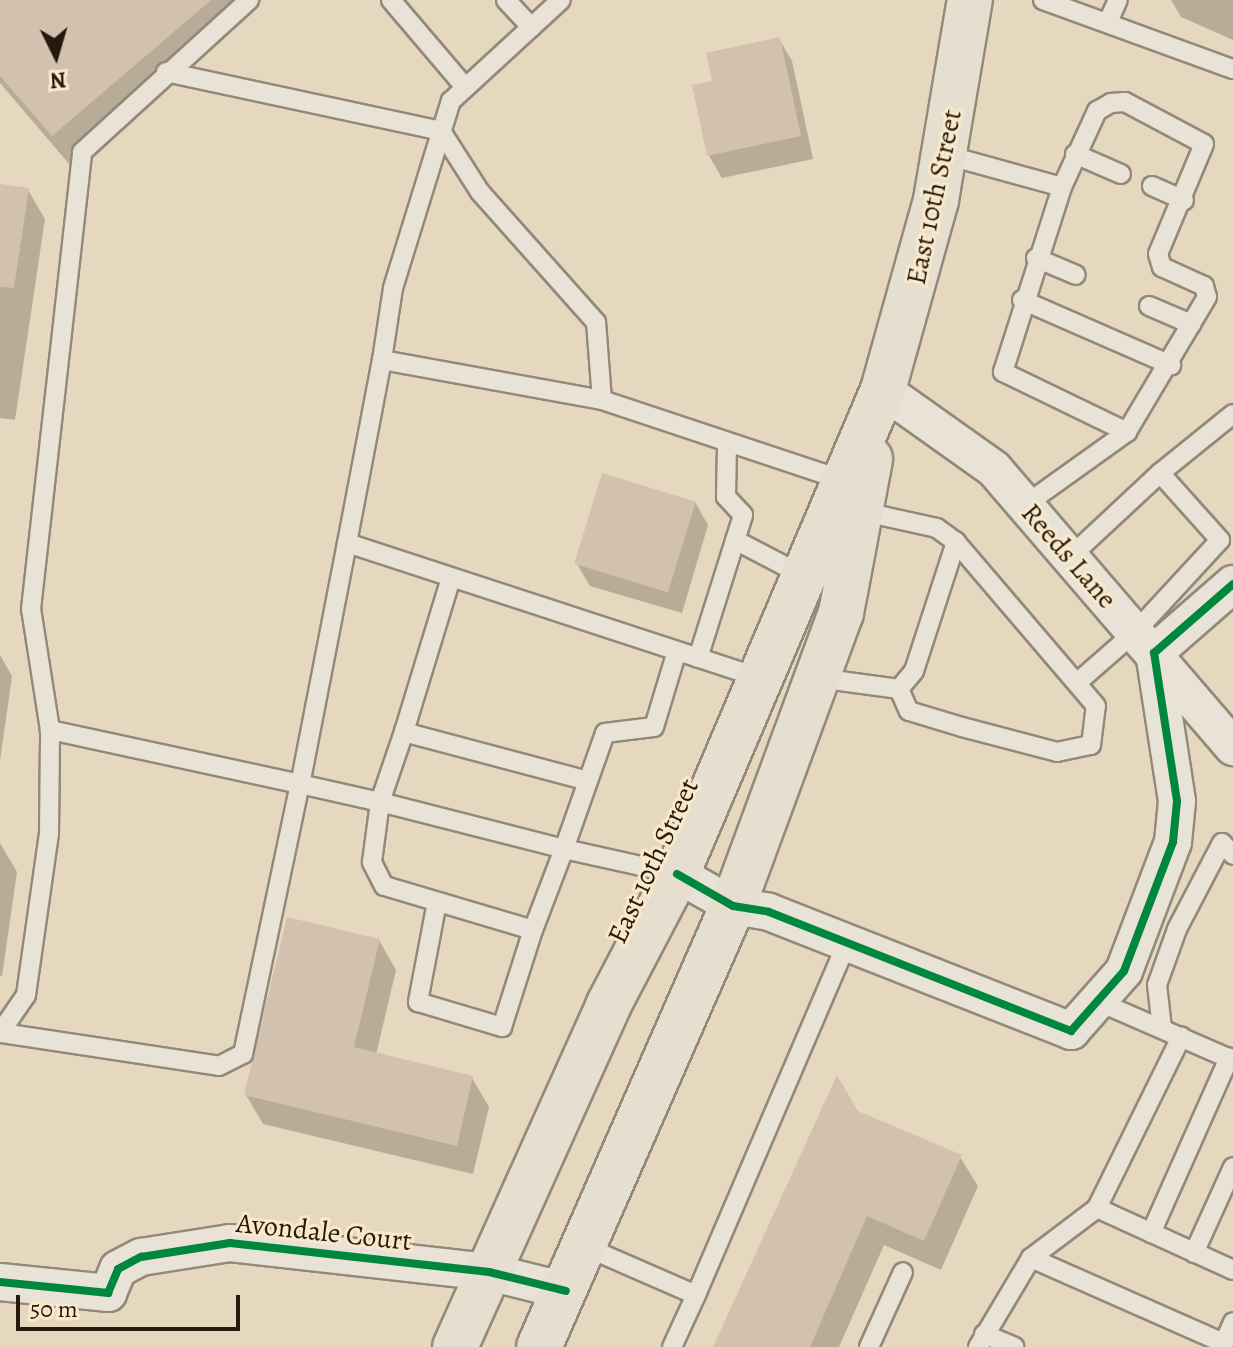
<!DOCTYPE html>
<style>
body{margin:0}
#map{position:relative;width:1233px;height:1347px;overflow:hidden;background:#e6d8bf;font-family:Alegreya,serif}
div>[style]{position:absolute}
.shadow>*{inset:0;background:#0003}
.building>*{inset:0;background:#d2c1af;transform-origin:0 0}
.roads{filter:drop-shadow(2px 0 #93897a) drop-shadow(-2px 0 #93897a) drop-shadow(0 2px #93897a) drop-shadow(0 -2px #93897a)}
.service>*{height:18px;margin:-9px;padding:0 9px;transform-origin:9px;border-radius:9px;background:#e9e2d6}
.minor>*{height:36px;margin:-18px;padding:0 18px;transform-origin:18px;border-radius:18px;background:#e9e2d6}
.primary>*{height:44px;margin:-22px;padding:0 22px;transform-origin:22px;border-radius:22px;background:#e6decf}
.cycleway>*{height:8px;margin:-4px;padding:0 4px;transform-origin:4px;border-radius:4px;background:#00873e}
span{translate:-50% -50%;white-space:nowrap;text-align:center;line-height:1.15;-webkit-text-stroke:6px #f9e9cb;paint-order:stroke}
.street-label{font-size:28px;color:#27190e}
.north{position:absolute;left:16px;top:16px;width:80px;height:80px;-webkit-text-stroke:6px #f9e9cb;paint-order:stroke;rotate:175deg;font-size:22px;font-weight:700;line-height:32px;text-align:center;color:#27190e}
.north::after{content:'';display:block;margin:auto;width:28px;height:36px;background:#27190e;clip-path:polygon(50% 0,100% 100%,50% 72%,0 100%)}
.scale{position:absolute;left:16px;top:1295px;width:224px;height:36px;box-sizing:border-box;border:4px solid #27190e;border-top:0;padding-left:10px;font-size:24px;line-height:28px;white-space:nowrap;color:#27190e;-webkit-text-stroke:6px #f9e9cb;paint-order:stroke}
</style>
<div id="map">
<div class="shadow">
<div style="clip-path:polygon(0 0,262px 0,70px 165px,0 83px)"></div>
<div style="clip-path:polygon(1171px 0,1233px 0,1233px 40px,1181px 17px)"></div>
<div style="clip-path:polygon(779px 39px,792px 61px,813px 159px,722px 178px,709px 156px,714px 82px)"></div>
<div style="clip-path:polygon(0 185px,28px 190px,45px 219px,15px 420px,0 418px)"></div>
<div style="clip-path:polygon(695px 502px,708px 525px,682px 613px,590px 586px,577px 564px)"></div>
<div style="clip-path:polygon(0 655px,12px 676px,0 761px)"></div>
<div style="clip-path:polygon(0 843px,17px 872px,2px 976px,0 976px)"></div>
<div style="clip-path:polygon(379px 940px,396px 970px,376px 1055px,472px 1078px,489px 1107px,473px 1174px,263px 1124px,246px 1095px)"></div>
<div style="clip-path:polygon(857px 1113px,960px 1157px,978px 1186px,941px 1270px,884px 1245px,839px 1347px,716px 1347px)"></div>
</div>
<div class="building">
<div style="clip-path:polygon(0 0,211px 0,52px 136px,0 76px)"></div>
<div style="clip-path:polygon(780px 37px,801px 136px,707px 156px,692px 85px,712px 81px,706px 53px)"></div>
<div style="clip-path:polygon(0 184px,29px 188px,14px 288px,0 287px)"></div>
<div style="left:602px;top:473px;width:98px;height:95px;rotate:17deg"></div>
<div style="clip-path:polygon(287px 917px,380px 939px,354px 1047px,473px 1076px,457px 1146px,244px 1095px)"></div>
<div style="clip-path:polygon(837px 1075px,858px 1111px,962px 1155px,924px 1241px,867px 1216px,810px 1347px,713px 1347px)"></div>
</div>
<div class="roads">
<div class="service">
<div style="left:391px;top:0;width:114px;rotate:49.6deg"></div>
<div style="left:506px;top:0;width:37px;rotate:47deg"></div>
<div style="left:1043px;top:0;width:202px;rotate:20deg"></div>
<div style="left:1108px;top:22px;width:24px;rotate:-66deg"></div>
<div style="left:166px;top:72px;width:281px;rotate:12.1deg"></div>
<div style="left:441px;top:131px;width:72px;rotate:57.4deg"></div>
<div style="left:480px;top:192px;width:174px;rotate:48.3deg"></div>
<div style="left:596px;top:322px;width:78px;rotate:85.6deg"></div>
<div style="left:1075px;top:154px;width:50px;rotate:23.5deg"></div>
<div style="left:946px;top:155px;width:120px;rotate:15.4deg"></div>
<div style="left:1062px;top:187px;width:194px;rotate:107.7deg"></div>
<div style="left:1003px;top:372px;width:138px;rotate:25.8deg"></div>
<div style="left:1127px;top:432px;width:125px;rotate:144.4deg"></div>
<div style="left:1152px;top:186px;width:35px;rotate:24deg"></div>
<div style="left:1062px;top:187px;width:84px;rotate:-65.3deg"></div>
<div style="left:1097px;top:111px;width:16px;rotate:-30deg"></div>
<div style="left:1111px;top:103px;width:14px;rotate:-4deg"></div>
<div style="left:1125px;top:102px;width:89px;rotate:28deg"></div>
<div style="left:1204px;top:144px;width:119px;rotate:112.7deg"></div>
<div style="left:1158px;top:254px;width:14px;rotate:73deg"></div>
<div style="left:1162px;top:267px;width:46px;rotate:24.3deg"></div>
<div style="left:1204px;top:286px;width:11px;rotate:75deg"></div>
<div style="left:1207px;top:297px;width:157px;rotate:120.7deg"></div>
<div style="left:1036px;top:258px;width:43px;rotate:23deg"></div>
<div style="left:1022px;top:300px;width:163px;rotate:23.6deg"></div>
<div style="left:1149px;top:306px;width:46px;rotate:23.2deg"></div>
<div style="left:382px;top:360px;width:73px;rotate:-81.3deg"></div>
<div style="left:393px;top:288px;width:196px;rotate:-72.8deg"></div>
<div style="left:451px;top:101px;width:149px;rotate:-42.6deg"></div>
<div style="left:1160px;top:473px;width:94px;rotate:-38.9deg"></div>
<div style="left:735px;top:540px;width:73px;rotate:27.6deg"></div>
<div style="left:347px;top:543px;width:246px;rotate:101deg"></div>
<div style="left:300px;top:784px;width:82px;rotate:12.7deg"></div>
<div style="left:380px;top:802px;width:190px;rotate:14.3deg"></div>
<div style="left:564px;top:849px;width:87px;rotate:110.9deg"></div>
<div style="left:533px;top:930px;width:155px;rotate:-163.5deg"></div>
<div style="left:384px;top:886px;width:27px;rotate:-117deg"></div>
<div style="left:372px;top:862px;width:61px;rotate:-82.4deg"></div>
<div style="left:380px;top:802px;width:74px;rotate:-71.1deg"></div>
<div style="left:1070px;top:557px;width:123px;rotate:-43deg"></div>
<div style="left:1160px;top:473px;width:90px;rotate:48.2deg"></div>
<div style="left:1220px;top:540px;width:125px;rotate:132.7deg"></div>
<div style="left:1135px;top:632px;width:74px;rotate:138.8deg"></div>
<div style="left:451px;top:578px;width:161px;rotate:107deg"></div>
<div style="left:404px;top:732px;width:190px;rotate:14.9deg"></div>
<div style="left:698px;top:658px;width:150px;rotate:-72.5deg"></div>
<div style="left:743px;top:515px;width:25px;rotate:-133deg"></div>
<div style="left:726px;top:497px;width:53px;rotate:-88.9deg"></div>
<div style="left:757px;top:677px;width:431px;rotate:-161.9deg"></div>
<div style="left:347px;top:543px;width:186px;rotate:-79.2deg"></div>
<div style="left:382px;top:360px;width:224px;rotate:10.3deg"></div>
<div style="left:602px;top:400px;width:253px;rotate:18.4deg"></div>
<div style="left:818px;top:678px;width:82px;rotate:7.7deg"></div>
<div style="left:899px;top:689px;width:23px;rotate:-50deg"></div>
<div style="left:914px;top:671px;width:136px;rotate:-72deg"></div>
<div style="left:956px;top:542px;width:24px;rotate:-144deg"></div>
<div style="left:937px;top:528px;width:79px;rotate:-167.6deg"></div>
<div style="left:899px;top:689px;width:24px;rotate:66deg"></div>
<div style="left:909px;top:711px;width:55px;rotate:16.8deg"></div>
<div style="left:962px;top:727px;width:98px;rotate:14.7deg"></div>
<div style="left:1057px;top:752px;width:35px;rotate:-12deg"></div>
<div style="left:1091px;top:745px;width:39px;rotate:-83deg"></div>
<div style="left:1096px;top:706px;width:216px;rotate:-130.5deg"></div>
<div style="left:677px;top:874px;width:116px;rotate:-167.5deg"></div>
<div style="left:564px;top:849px;width:123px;rotate:-70.5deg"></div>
<div style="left:605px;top:733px;width:49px;rotate:-7deg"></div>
<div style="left:654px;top:727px;width:79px;rotate:-73.2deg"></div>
<div style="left:437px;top:902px;width:102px;rotate:100.8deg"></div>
<div style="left:418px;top:1002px;width:88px;rotate:16.6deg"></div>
<div style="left:502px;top:1027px;width:102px;rotate:-72.3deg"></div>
<div style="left:1097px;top:1001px;width:148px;rotate:23.5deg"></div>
<div style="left:1162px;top:1028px;width:43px;rotate:-96.6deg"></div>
<div style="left:1157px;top:985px;width:59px;rotate:-70.3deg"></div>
<div style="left:1177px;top:929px;width:97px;rotate:-62.4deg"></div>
<div style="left:1222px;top:843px;width:16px;rotate:47deg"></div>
<div style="left:0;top:1033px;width:46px;rotate:-55.6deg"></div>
<div style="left:26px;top:995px;width:163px;rotate:-81.9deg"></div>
<div style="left:49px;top:834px;width:104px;rotate:-89.4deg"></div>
<div style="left:50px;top:730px;width:122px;rotate:-98.9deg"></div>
<div style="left:31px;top:609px;width:460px;rotate:-83.6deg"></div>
<div style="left:82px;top:152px;width:226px;rotate:-42.3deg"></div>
<div style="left:2px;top:1033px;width:219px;rotate:8.6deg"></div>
<div style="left:219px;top:1066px;width:27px;rotate:-27deg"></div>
<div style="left:243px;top:1054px;width:276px;rotate:-78.1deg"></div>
<div style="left:300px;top:784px;width:256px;rotate:-167.8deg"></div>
<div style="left:1097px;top:1208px;width:149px;rotate:24.5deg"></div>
<div style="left:1151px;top:1233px;width:192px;rotate:-66deg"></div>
<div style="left:584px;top:1246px;width:122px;rotate:23.6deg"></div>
<div style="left:696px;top:1295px;width:384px;rotate:-66.8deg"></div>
<div style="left:1194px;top:1253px;width:94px;rotate:-65.6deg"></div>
<div style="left:1031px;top:1258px;width:211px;rotate:23.8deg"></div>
<div style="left:984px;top:1334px;width:33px;rotate:23deg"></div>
<div style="left:672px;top:1347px;width:57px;rotate:-65.2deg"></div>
<div style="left:869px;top:1347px;width:82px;rotate:-65.6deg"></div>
<div style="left:978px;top:1347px;width:104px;rotate:-59.2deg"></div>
<div style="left:1031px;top:1258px;width:83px;rotate:-37.1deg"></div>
<div style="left:1097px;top:1208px;width:191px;rotate:-63.8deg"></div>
<div style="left:1222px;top:1347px;width:27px;rotate:-66deg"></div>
</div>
<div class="minor">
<div style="left:883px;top:390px;width:136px;rotate:35.4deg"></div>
<div style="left:994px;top:469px;width:367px;rotate:49.3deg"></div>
<div style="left:677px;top:874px;width:64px;rotate:29.7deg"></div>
<div style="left:733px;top:906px;width:36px;rotate:9deg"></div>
<div style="left:769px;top:912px;width:325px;rotate:21.5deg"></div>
<div style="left:1071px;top:1031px;width:80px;rotate:-48.5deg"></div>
<div style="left:1124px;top:971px;width:138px;rotate:-69.2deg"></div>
<div style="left:1173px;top:842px;width:41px;rotate:-84.4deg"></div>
<div style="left:1177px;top:801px;width:150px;rotate:-98.8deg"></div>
<div style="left:1154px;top:653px;width:105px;rotate:-41.1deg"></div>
<div style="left:0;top:1282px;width:109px;rotate:5.8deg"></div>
<div style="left:108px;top:1293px;width:26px;rotate:-67deg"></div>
<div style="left:118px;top:1269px;width:26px;rotate:-28deg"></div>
<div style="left:141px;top:1257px;width:90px;rotate:-8.9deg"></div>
<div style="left:230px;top:1243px;width:261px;rotate:6.4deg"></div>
<div style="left:489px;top:1272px;width:79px;rotate:13.9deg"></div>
</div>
<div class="primary">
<div style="left:455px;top:1347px;width:376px;rotate:-65.8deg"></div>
<div style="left:609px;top:1004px;width:147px;rotate:-62.4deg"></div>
<div style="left:677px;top:874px;width:526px;rotate:-66.94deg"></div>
<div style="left:883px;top:390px;width:197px;rotate:-74.4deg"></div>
<div style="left:936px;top:200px;width:203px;rotate:-80.4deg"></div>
<div style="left:539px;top:1347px;width:482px;rotate:-66.3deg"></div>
<div style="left:733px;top:906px;width:312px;rotate:-69.8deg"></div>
<div style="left:841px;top:613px;width:157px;rotate:-79.3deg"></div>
</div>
</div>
<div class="cycleway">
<div style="left:677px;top:874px;width:64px;rotate:29.7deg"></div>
<div style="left:733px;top:906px;width:36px;rotate:9deg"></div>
<div style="left:769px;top:912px;width:325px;rotate:21.5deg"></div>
<div style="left:1071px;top:1031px;width:80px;rotate:-48.5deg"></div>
<div style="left:1124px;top:971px;width:138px;rotate:-69.2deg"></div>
<div style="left:1173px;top:842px;width:41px;rotate:-84.4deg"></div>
<div style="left:1177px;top:801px;width:150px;rotate:-98.8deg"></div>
<div style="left:1154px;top:653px;width:105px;rotate:-41.1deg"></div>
<div style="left:0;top:1282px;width:109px;rotate:5.8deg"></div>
<div style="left:108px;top:1293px;width:26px;rotate:-67deg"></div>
<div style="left:118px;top:1269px;width:26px;rotate:-28deg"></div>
<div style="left:141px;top:1257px;width:90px;rotate:-8.9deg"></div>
<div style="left:230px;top:1243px;width:261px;rotate:6.4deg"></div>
<div style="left:489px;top:1272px;width:79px;rotate:13.9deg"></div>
</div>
<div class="street-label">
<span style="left:934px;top:197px;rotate:-78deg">East 10th Street</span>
<span style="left:1069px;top:556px;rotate:49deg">Reeds Lane</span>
<span style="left:653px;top:861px;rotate:-65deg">East 10th Street</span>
<span style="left:324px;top:1232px;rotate:6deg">Avondale Court</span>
</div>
<div class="north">N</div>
<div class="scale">50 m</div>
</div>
